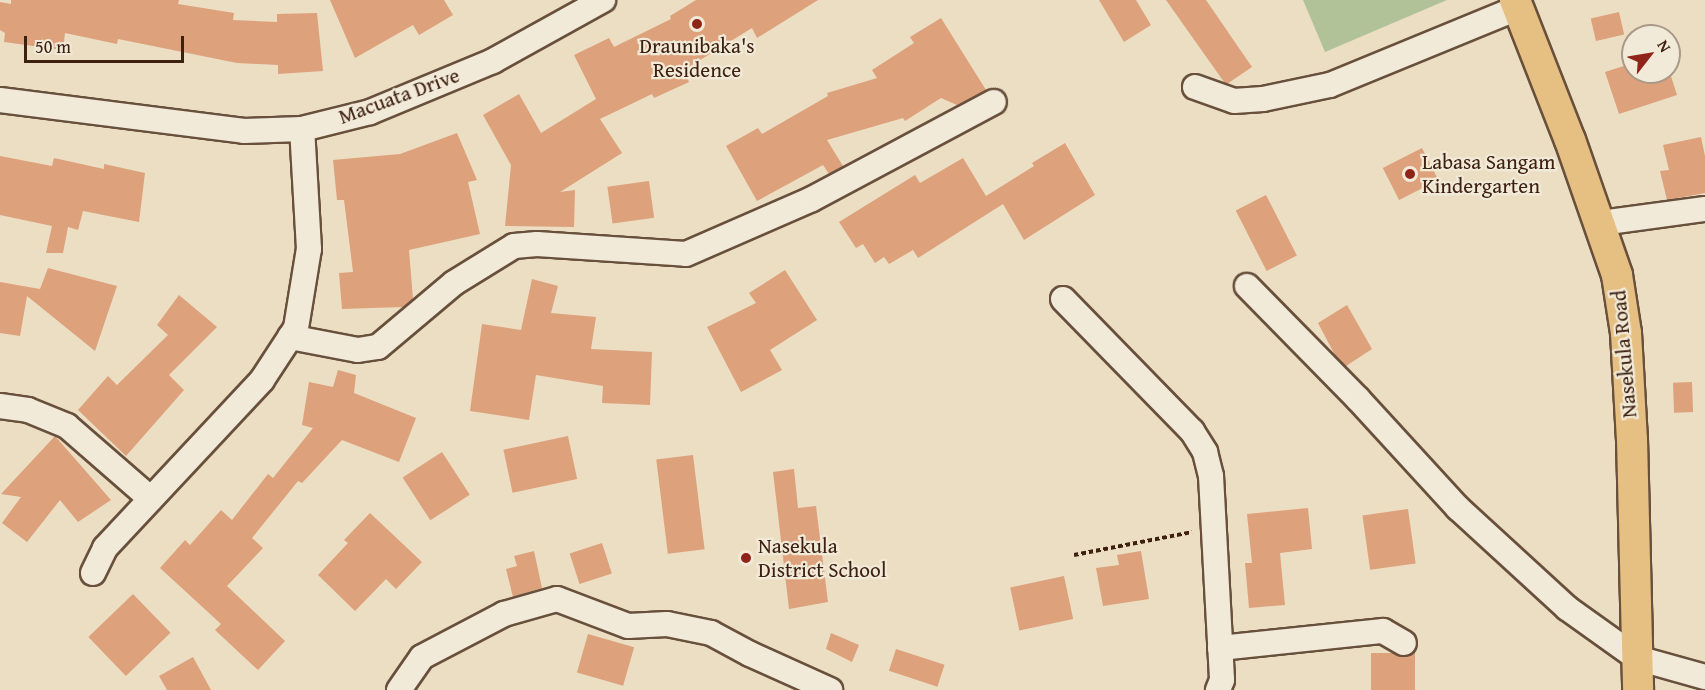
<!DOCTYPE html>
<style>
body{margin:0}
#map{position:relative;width:1705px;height:690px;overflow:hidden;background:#ebdec3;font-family:"Gentium Book Plus",serif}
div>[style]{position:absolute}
.green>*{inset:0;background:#b1c299}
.building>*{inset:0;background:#dda17c;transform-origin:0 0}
.path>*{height:4px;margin-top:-2px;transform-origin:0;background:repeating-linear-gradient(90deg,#3d200f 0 4.5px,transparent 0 7.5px)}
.roads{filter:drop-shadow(2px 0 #68503c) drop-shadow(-2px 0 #68503c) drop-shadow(0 2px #68503c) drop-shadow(0 -2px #68503c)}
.minor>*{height:24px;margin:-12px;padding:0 12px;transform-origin:12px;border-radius:12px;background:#f2ead8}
.major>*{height:30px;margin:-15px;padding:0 15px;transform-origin:15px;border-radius:15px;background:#e6bf82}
.dots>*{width:16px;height:16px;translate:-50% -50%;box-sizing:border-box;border:3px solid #f2ead8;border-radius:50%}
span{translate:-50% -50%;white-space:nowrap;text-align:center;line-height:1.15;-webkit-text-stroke:4.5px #f2ead8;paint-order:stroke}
.poi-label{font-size:21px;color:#3d200f}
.left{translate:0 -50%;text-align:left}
.street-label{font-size:21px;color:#3d200f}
.north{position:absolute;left:1621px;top:24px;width:60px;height:60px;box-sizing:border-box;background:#f2ead8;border:2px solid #a98;border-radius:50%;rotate:59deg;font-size:16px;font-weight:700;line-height:24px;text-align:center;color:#3d200f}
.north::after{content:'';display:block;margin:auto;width:21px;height:27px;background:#8f2418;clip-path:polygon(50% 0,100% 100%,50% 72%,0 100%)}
.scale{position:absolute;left:24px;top:36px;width:160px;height:27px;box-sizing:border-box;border:3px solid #3d200f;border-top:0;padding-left:8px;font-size:18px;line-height:21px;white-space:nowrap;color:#3d200f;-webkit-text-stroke:4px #f2ead8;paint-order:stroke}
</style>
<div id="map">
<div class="green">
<div style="clip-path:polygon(1303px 0,1447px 0,1325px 52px)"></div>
</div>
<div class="building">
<div style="clip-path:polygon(11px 0,179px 0,178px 4px,234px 13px,233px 20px,277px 22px,277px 14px,317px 13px,323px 71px,278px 74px,278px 65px,237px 63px,118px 39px,117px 44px,65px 33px,63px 50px,4px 42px,5px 33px,0 30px,0 2px,11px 4px)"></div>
<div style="clip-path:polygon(330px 0,444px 0,453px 15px,419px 35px,413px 25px,355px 58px)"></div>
<div style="clip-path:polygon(696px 0,818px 0,757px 38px,752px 28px,684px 70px,689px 82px,654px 98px,652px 94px,600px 119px,622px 153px,560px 192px,575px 190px,574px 227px,505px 226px,511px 165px,483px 115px,519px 94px,541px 133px,596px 99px,574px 55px,609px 38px,614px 47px,671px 19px,670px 16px)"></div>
<div style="clip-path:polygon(1099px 0,1136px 0,1151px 25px,1124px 42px)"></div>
<div style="clip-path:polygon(1166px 0,1206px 0,1252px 67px,1227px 84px,1224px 82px)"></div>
<div style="left:1619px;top:12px;width:23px;height:29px;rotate:77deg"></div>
<div style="clip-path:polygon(941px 18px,986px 90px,957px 105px,941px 98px,905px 121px,903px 118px,827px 140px,843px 166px,829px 174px,823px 165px,757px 201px,726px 146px,758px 128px,762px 134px,828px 96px,827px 93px,877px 78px,872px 70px,914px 43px,910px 37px)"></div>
<div style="clip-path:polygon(1633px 63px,1633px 72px,1654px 72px,1655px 78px,1670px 73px,1677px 95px,1619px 114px,1605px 72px)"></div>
<div style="clip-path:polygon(457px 133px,477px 180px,468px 182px,480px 234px,409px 250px,413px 299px,403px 307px,342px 309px,339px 273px,353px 272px,344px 200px,337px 200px,333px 160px,400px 154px)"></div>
<div style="clip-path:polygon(1701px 137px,1705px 156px,1705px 193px,1667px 200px,1660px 171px,1669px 170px,1663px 145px)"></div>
<div style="clip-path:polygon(1065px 143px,1095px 195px,1024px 240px,1003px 204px,918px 258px,913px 250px,889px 264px,884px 257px,875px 263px,863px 244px,856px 248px,839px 222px,915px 175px,920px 183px,963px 158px,986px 196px,1034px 166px,1032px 163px)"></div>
<div style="left:1422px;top:148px;width:36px;height:44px;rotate:63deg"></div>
<div style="clip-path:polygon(0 156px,52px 166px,54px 158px,104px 169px,104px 164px,145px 173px,139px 222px,83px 211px,78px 230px,68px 227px,63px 253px,46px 253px,52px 226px,0 215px)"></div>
<div style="left:649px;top:181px;width:37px;height:42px;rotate:82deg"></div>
<div style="left:1266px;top:195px;width:68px;height:34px;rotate:63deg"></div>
<div style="clip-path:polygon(48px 268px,117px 286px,95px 351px,27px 296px,20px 336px,0 333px,0 282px,40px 289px)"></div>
<div style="clip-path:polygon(785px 270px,817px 320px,770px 350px,782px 370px,741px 392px,707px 327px,756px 303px,749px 293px)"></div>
<div style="clip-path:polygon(532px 279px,558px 286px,551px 313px,596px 317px,591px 349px,652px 352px,650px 405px,602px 403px,603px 386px,536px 375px,529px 420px,470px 411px,482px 324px,521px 330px)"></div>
<div style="clip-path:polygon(179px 295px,217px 327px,169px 375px,184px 390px,126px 456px,78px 410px,108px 376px,117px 385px,168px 335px,157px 325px)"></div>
<div style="clip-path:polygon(1347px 305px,1372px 349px,1346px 366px,1336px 357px,1318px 323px)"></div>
<div style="clip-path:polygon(338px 370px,356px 375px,354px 393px,416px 418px,399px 462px,342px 440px,302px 483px,298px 481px,252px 538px,263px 548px,227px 586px,285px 641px,258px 670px,215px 630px,221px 624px,160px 568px,185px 540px,190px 545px,221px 510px,232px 520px,268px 474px,273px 478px,313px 428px,302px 425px,309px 382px,333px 387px)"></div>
<div style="left:1692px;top:382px;width:30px;height:19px;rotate:88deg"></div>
<div style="clip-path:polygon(55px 436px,111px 500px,78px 522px,60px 500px,27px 542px,2px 523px,21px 497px,1px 494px)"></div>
<div style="left:568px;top:436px;width:44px;height:66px;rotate:78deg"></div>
<div style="left:442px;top:452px;width:51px;height:47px;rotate:57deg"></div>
<div style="left:693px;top:455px;width:95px;height:37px;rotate:83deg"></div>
<div style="clip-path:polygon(794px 469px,798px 508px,816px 506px,828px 602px,789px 609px,773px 472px)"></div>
<div style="clip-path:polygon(1308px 508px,1312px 549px,1280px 553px,1285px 605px,1249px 608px,1245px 563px,1252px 563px,1247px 514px)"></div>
<div style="left:1408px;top:509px;width:55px;height:46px;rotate:82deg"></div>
<div style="clip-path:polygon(370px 513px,422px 562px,396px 589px,386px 579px,355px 611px,318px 575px,348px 543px,344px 540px)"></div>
<div style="left:602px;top:543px;width:32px;height:34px;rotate:72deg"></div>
<div style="clip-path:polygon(534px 551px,542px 588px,513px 597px,506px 569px,517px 566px,514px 556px)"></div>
<div style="clip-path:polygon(1141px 551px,1149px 599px,1103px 606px,1096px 568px,1119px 565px,1117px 555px)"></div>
<div style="left:1064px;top:576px;width:44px;height:55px;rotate:78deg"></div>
<div style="left:133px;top:594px;width:54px;height:62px;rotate:46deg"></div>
<div style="clip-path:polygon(831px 633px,859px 645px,852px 662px,826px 649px)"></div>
<div style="left:588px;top:634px;width:48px;height:40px;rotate:16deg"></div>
<div style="left:896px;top:649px;width:51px;height:23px;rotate:18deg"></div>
<div style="clip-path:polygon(1371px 653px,1392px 653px,1403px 657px,1415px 653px,1415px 690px,1371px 690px)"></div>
<div style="clip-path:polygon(193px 657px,211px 690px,167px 690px,159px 676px)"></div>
</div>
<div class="path">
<div style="left:1074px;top:555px;width:120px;rotate:-11deg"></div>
</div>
<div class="roads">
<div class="minor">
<div style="left:1195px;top:87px;width:41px;rotate:19.7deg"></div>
<div style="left:1234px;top:101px;width:29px;rotate:-4deg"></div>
<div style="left:1263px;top:99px;width:68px;rotate:-11.8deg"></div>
<div style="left:1330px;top:85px;width:203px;rotate:-22.3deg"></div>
<div style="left:0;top:100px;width:246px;rotate:7.2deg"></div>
<div style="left:244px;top:131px;width:58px;rotate:-2deg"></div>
<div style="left:302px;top:129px;width:70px;rotate:-14deg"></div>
<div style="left:370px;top:112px;width:133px;rotate:-22.5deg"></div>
<div style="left:493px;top:61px;width:126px;rotate:-29deg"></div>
<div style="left:1601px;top:223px;width:105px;rotate:-7.7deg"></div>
<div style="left:1247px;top:286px;width:158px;rotate:45.5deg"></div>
<div style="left:1358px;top:399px;width:148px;rotate:47.5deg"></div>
<div style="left:1458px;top:508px;width:148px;rotate:42.5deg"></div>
<div style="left:1567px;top:608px;width:86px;rotate:35.5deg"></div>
<div style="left:1637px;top:658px;width:71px;rotate:15.6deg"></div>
<div style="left:1063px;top:299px;width:185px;rotate:45.7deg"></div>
<div style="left:1192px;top:431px;width:25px;rotate:58deg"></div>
<div style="left:1205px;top:452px;width:25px;rotate:76deg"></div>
<div style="left:1211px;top:476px;width:204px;rotate:86.9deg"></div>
<div style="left:1222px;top:680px;width:11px;rotate:112deg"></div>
<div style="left:290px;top:337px;width:69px;rotate:10.8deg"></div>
<div style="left:358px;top:350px;width:20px;rotate:-9deg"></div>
<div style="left:378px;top:347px;width:99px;rotate:-40.1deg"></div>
<div style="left:454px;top:283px;width:70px;rotate:-31.7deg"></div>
<div style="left:514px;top:246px;width:23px;rotate:-5deg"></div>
<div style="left:537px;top:244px;width:149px;rotate:3.8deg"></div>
<div style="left:686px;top:254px;width:137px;rotate:-23.6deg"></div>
<div style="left:812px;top:199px;width:206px;rotate:-28.1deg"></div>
<div style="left:0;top:406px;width:28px;rotate:8deg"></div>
<div style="left:28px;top:410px;width:42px;rotate:22.3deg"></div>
<div style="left:67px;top:426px;width:111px;rotate:41deg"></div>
<div style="left:93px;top:573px;width:28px;rotate:-64deg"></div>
<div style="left:105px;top:548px;width:230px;rotate:-46.9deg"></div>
<div style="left:262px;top:380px;width:62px;rotate:-56.8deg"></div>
<div style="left:296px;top:328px;width:80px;rotate:-80.7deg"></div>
<div style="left:309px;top:249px;width:120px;rotate:-93.3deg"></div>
<div style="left:1220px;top:648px;width:164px;rotate:-6deg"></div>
<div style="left:1383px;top:631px;width:24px;rotate:30deg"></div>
<div style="left:399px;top:690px;width:40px;rotate:-55.1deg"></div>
<div style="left:422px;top:657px;width:93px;rotate:-27.7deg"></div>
<div style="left:504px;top:614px;width:55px;rotate:-15.8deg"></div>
<div style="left:557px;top:599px;width:76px;rotate:20.8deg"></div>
<div style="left:628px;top:626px;width:39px;rotate:-3deg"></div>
<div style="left:667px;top:624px;width:45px;rotate:11.6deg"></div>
<div style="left:711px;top:633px;width:44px;rotate:28.3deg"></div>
<div style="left:750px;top:654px;width:88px;rotate:24.2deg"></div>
</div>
<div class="major">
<div style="left:1515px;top:0;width:150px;rotate:68.6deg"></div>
<div style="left:1570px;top:140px;width:143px;rotate:70.8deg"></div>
<div style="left:1617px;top:275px;width:59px;rotate:81.2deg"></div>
<div style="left:1626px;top:333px;width:106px;rotate:86.8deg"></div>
<div style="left:1632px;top:439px;width:251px;rotate:88.6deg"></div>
</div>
</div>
<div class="dots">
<div style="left:697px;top:24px;background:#8f2418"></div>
<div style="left:1410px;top:174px;background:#8f2418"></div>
<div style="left:746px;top:558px;background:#8f2418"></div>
</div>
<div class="poi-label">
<span style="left:697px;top:58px">Draunibaka's<br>Residence</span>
<span class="left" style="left:1422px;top:174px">Labasa Sangam<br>Kindergarten</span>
<span class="left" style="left:758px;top:558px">Nasekula<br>District School</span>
</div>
<div class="street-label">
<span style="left:399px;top:96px;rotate:-20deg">Macuata Drive</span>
<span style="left:1624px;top:354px;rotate:-95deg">Nasekula Road</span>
</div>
<div class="north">N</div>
<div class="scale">50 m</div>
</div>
